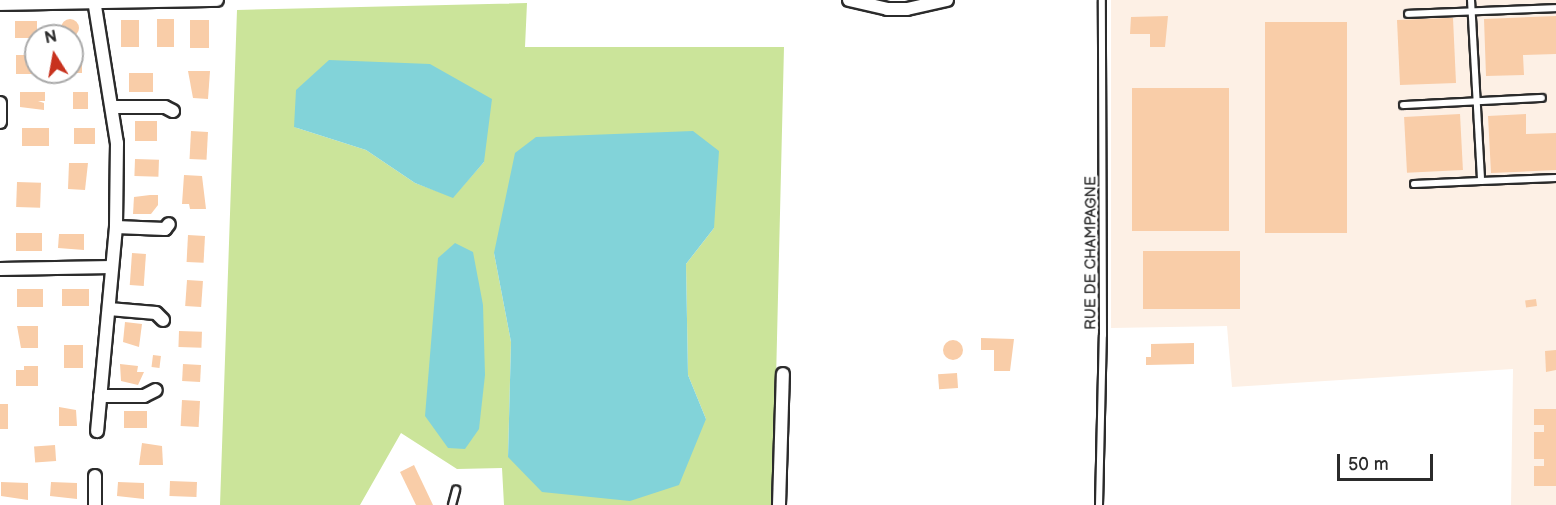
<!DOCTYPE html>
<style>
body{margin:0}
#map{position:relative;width:1556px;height:505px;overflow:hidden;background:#fff;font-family:"Balsamiq Sans",sans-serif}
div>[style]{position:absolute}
.built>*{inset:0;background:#fdf0e5}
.green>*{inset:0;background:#cbe49a}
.water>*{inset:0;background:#82d3d9}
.building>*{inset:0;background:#f9cda8;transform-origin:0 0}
.round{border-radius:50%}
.roads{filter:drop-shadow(2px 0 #2b2b2b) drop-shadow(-2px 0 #2b2b2b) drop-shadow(0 2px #2b2b2b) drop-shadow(0 -2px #2b2b2b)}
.service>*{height:6px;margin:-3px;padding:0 3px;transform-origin:3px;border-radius:3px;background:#fff}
.minor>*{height:12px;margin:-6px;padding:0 6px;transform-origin:6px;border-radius:6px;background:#fff}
span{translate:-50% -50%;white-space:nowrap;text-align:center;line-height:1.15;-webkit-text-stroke:5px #fff;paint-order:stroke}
.street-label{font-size:15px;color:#2b2b2b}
.north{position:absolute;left:24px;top:24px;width:60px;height:60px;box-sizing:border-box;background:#fff;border:2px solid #aaa;border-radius:50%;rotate:349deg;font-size:16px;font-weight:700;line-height:24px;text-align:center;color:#2b2b2b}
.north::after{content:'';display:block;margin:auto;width:21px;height:27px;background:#c8321e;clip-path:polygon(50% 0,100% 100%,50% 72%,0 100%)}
.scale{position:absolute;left:1337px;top:454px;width:96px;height:27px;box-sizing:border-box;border:3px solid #2b2b2b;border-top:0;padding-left:8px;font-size:18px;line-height:21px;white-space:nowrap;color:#2b2b2b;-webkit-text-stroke:4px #fff;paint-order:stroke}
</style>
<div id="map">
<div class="built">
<div style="clip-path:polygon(1111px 0,1556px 0,1556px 505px,1511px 505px,1513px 369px,1232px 387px,1227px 326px,1111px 328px)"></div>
</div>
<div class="green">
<div style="clip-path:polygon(evenodd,527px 3px,525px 47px,784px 47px,773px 505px,504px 505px,502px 468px,457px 469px,401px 433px,360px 505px,220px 505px,237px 10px,527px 3px,294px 127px,484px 162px,453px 197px,415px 183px,366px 150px,294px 127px,527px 3px,714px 228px,686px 264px,688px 375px,706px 419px,508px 457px,511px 342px,494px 253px,714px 228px)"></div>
</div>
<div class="water">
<div style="clip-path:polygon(329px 60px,430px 64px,492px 99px,484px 162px,453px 198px,415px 183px,366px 150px,294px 127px,296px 90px)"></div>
<div style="clip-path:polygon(693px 131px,719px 151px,714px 228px,686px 264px,688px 375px,706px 419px,679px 485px,630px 501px,542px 492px,508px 457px,511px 342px,494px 253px,515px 153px,536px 137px)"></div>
<div style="clip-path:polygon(455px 243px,473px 252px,483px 305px,485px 375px,479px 429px,465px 449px,448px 448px,425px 416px,438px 258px)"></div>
</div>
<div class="building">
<div style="clip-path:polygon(1168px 16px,1165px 47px,1150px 47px,1150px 34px,1130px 34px,1131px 17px)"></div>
<div style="clip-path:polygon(1556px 16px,1556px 54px,1523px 55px,1524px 75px,1486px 76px,1484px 19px)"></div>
<div style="clip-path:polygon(1448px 18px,1453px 18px,1456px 83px,1400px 85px,1397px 20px)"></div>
<div class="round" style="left:61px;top:19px;width:18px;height:18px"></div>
<div style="left:157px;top:19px;width:17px;height:28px"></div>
<div style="left:121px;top:20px;width:18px;height:27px"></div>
<div style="left:190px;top:20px;width:19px;height:28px"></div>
<div style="left:15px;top:21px;width:22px;height:17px"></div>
<div style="left:1347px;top:22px;width:211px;height:82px;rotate:90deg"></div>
<div style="left:16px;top:55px;width:18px;height:19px"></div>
<div style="left:72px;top:56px;width:10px;height:17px"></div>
<div style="clip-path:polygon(188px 71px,210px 71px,208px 99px,193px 98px)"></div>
<div style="left:153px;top:73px;width:19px;height:24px;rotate:90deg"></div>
<div style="left:1132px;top:88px;width:97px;height:143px"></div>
<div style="clip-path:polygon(20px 92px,45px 92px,45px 101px,38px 101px,44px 103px,44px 110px,20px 107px)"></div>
<div style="left:73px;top:92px;width:15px;height:17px"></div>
<div style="left:1460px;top:114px;width:56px;height:56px;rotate:87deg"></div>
<div style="clip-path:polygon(1526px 114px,1526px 134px,1556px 133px,1556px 170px,1491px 173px,1488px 116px)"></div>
<div style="left:157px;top:121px;width:20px;height:22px;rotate:90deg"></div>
<div style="left:22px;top:128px;width:27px;height:18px"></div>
<div style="left:74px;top:128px;width:21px;height:16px"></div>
<div style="left:191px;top:131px;width:17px;height:28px;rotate:3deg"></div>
<div style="left:135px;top:159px;width:24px;height:17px;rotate:2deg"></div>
<div style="clip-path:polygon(69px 163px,88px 163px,85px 190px,68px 189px)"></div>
<div style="clip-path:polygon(184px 175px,202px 176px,206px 209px,190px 209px,189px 204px,182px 204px)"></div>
<div style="left:17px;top:182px;width:24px;height:25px;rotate:2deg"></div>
<div style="clip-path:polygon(150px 195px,158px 195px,158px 205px,151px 214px,133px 214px,134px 197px)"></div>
<div style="left:42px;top:233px;width:18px;height:26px;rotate:90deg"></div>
<div style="clip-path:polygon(59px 234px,84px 234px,84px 250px,58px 248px)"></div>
<div style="left:188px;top:235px;width:17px;height:27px;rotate:3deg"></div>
<div style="left:1143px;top:251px;width:97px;height:58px"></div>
<div style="left:132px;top:253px;width:14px;height:32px;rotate:4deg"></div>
<div style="left:187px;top:280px;width:16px;height:26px;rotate:4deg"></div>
<div style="left:17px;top:289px;width:26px;height:18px"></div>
<div style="left:62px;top:289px;width:27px;height:17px"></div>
<div style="left:1536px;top:299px;width:7px;height:11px;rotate:82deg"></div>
<div style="clip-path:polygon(125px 322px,142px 324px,139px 347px,123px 342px)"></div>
<div style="clip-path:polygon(17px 326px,38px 326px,38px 348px,21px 348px)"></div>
<div style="left:179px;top:331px;width:23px;height:16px;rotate:2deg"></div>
<div style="clip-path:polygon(981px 338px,1014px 339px,1010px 371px,994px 371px,994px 350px,981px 350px)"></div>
<div class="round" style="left:943px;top:340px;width:20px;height:20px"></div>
<div style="clip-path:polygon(1194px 343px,1194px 364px,1146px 365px,1146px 357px,1151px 357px,1151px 344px)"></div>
<div style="left:64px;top:345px;width:19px;height:23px"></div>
<div style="clip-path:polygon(1556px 350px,1556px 370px,1546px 372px,1545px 351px)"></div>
<div style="left:153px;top:355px;width:8px;height:12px;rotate:7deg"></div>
<div style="clip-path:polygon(120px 364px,138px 366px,137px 372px,144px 372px,138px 385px,121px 381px)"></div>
<div style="left:183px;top:364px;width:18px;height:17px;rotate:3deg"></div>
<div style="clip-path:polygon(24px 366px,38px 366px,38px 386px,16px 386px,16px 370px,24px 370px)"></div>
<div style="left:957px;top:373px;width:15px;height:19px;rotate:86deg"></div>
<div style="left:182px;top:400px;width:18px;height:26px;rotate:3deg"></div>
<div style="left:0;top:404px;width:8px;height:25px"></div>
<div style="clip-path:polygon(59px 407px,76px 410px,77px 426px,59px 426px)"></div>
<div style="clip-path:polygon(1534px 409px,1556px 409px,1556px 486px,1534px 486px,1534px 466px,1544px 466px,1544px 459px,1534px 459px,1534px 432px,1544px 432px,1544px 425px,1534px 425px)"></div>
<div style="left:124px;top:411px;width:23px;height:17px"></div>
<div style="clip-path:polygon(142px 443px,162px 446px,163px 465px,139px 465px)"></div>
<div style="left:55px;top:445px;width:16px;height:21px;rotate:86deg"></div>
<div style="clip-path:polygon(414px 465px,433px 505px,416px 505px,400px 472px)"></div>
<div style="left:170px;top:481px;width:27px;height:15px;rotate:2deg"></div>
<div style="clip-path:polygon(1px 482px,28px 483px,28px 500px,1px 496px)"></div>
<div style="clip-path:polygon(51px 482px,77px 483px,77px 499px,50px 496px)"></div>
<div style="clip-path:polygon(118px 482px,144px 483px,144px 499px,117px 496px)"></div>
</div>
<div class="roads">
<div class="service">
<div style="left:1471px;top:0;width:181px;rotate:86.8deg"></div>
<div style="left:1481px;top:181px;width:75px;rotate:-2.3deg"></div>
<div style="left:1408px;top:14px;width:148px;rotate:-2.3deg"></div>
<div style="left:1403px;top:105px;width:139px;rotate:-2.9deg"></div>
<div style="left:1414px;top:184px;width:67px;rotate:-2.6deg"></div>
<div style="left:452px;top:505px;width:16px;rotate:-75deg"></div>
<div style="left:1099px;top:505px;width:170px;rotate:-88.7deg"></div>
<div style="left:1103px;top:335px;width:335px;rotate:-90.2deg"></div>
</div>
<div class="minor">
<div style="left:94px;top:0;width:145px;rotate:80.9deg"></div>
<div style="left:117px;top:143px;width:84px;rotate:90.7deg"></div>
<div style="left:116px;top:227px;width:205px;rotate:95.3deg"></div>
<div style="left:849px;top:0;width:39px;rotate:13deg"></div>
<div style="left:887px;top:9px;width:20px"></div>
<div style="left:907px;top:9px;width:41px;rotate:-12.7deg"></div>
<div style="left:0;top:4px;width:217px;rotate:-1.1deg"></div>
<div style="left:0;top:103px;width:19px;rotate:90deg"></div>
<div style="left:113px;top:107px;width:52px"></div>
<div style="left:165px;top:107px;width:9px;rotate:27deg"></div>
<div style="left:116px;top:227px;width:49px;rotate:2.3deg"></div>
<div style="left:165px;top:229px;width:6px;rotate:-51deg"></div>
<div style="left:0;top:269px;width:112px;rotate:-1deg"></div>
<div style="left:109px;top:309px;width:47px;rotate:4.9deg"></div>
<div style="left:156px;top:313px;width:10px;rotate:45deg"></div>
<div style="left:100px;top:396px;width:44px"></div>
<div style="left:144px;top:396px;width:13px;rotate:-27deg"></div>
<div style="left:95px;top:505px;width:29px;rotate:-90deg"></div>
<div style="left:779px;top:505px;width:131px;rotate:-88.3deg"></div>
</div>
</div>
<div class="street-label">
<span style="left:1091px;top:253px;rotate:-90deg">RUE DE CHAMPAGNE</span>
</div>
<div class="north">N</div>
<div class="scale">50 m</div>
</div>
